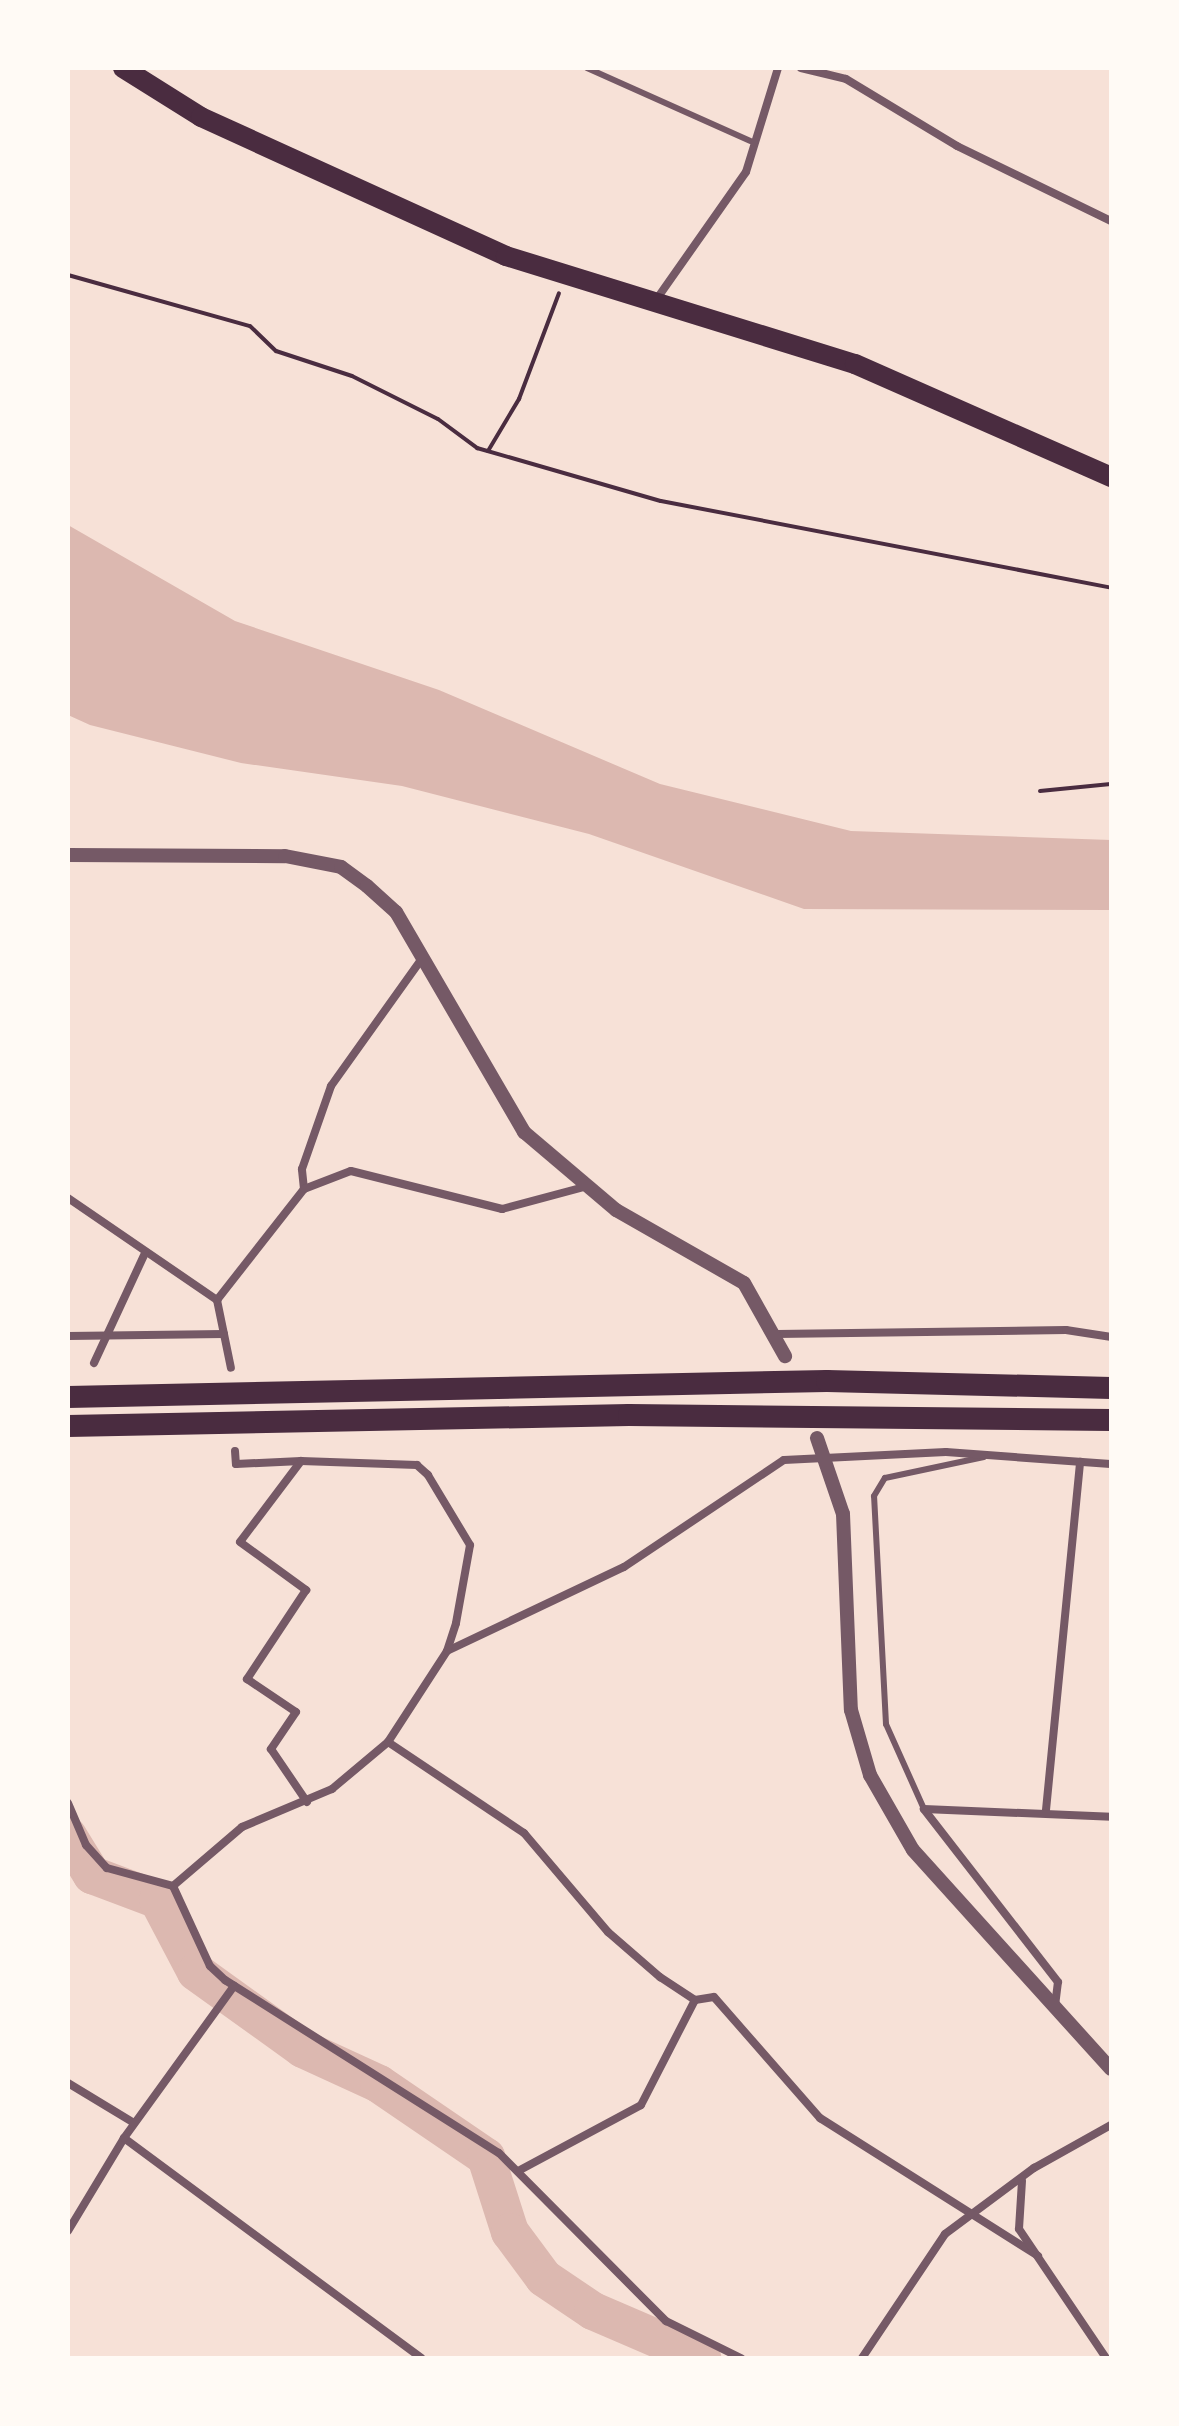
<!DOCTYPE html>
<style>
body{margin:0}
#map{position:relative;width:1179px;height:2426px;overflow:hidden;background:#f7e1d7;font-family:"PT Sans Narrow",sans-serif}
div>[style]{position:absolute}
.water>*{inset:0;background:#dcb8b0}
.river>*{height:38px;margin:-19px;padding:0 19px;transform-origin:19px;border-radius:19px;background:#dcb8b0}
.path>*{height:4px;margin:-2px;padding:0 2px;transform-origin:2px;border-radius:2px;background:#4a2c40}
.service>*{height:6px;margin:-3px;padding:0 3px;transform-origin:3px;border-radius:3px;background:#755966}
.minor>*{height:8px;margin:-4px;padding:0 4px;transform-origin:4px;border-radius:4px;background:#755966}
.tertiary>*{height:14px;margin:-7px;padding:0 7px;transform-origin:7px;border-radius:7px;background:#755966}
.trunk>*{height:20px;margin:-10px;padding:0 10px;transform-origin:10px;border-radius:10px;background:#4a2c40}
.motorway>*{height:22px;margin:-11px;padding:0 11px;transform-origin:11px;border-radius:11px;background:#4a2c40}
span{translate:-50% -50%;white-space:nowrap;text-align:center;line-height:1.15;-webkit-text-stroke:6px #fffaf5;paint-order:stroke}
.frame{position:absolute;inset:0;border:70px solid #fffaf5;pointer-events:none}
</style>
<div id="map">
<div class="water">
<div style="clip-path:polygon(68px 525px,235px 621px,439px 690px,660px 784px,851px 831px,1111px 840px,1111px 910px,804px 909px,589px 834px,402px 786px,241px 763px,90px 725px,68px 715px)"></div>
</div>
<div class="river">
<div style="left:68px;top:1836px;width:46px;rotate:58.4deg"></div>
<div style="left:92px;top:1875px;width:71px;rotate:20.7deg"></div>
<div style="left:158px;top:1900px;width:81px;rotate:62.2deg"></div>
<div style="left:196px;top:1972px;width:132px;rotate:35.7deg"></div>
<div style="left:303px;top:2049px;width:84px;rotate:24.7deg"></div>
<div style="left:379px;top:2084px;width:130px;rotate:34.3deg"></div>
<div style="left:486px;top:2157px;width:79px;rotate:72.3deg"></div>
<div style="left:510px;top:2232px;width:57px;rotate:53.5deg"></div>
<div style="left:544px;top:2278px;width:59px;rotate:34deg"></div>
<div style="left:593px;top:2311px;width:119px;rotate:23.3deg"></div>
</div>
<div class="path">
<div style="left:68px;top:275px;width:189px;rotate:15.7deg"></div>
<div style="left:250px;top:326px;width:36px;rotate:44deg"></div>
<div style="left:276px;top:351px;width:80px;rotate:18.2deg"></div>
<div style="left:352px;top:376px;width:96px;rotate:26.6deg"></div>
<div style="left:438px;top:419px;width:49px;rotate:36.6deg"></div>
<div style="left:477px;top:448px;width:191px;rotate:16.1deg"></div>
<div style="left:661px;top:501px;width:458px;rotate:10.9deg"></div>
<div style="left:488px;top:451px;width:61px;rotate:-59.2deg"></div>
<div style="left:519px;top:399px;width:113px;rotate:-69.3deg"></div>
<div style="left:1040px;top:791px;width:71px;rotate:-5.6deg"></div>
</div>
<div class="service">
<div style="left:587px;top:68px;width:179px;rotate:24.1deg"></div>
<div style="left:924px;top:1809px;width:93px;rotate:-114.1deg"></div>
<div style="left:886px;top:1724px;width:228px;rotate:-93deg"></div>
<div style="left:874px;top:1496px;width:21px;rotate:-59deg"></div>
<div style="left:885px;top:1478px;width:101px;rotate:-12deg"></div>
</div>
<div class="minor">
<div style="left:801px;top:68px;width:46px;rotate:13.7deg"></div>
<div style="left:846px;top:79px;width:130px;rotate:31.1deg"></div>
<div style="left:957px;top:146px;width:171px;rotate:26deg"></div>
<div style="left:656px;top:300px;width:156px;rotate:-54.9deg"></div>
<div style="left:746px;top:172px;width:109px;rotate:-72.9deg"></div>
<div style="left:304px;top:1189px;width:20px;rotate:-96deg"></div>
<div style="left:302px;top:1169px;width:88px;rotate:-70.7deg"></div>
<div style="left:331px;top:1086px;width:155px;rotate:-54.5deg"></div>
<div style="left:68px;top:1198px;width:181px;rotate:34.4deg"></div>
<div style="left:217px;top:1300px;width:69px;rotate:78.4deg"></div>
<div style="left:217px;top:1300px;width:141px;rotate:-51.9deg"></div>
<div style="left:304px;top:1189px;width:50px;rotate:-21deg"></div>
<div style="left:351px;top:1171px;width:156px;rotate:14.1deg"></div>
<div style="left:502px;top:1209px;width:85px;rotate:-15deg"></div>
<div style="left:777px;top:1334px;width:289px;rotate:-0.8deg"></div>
<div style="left:1066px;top:1330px;width:46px;rotate:8.8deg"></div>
<div style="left:68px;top:1336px;width:156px;rotate:-0.7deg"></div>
<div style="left:94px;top:1363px;width:121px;rotate:-65.1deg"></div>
<div style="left:235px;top:1451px;width:13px;rotate:86deg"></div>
<div style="left:236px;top:1464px;width:65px;rotate:-2.6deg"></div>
<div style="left:301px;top:1461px;width:101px;rotate:127deg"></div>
<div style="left:240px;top:1542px;width:82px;rotate:36deg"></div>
<div style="left:306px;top:1590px;width:107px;rotate:123.5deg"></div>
<div style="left:247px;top:1679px;width:59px;rotate:34deg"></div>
<div style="left:296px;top:1712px;width:45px;rotate:124deg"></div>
<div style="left:271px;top:1749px;width:64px;rotate:55.8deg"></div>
<div style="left:447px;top:1651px;width:196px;rotate:-25.4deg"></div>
<div style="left:624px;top:1567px;width:192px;rotate:-33.8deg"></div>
<div style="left:784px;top:1460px;width:162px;rotate:-2.8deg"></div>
<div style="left:946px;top:1452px;width:165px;rotate:4.2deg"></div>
<div style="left:388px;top:1742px;width:164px;rotate:33.8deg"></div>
<div style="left:524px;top:1833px;width:130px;rotate:49.7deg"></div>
<div style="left:608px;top:1932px;width:69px;rotate:40.9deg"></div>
<div style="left:660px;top:1977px;width:42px;rotate:33.3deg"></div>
<div style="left:695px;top:2000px;width:19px;rotate:-9deg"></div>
<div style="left:714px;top:1997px;width:161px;rotate:48.8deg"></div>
<div style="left:820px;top:2118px;width:258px;rotate:32.3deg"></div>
<div style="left:68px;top:1803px;width:46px;rotate:66.8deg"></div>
<div style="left:86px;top:1845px;width:31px;rotate:48deg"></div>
<div style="left:107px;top:1868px;width:68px;rotate:15.3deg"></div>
<div style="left:173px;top:1886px;width:88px;rotate:65.2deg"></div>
<div style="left:210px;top:1966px;width:21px;rotate:43deg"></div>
<div style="left:225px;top:1980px;width:324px;rotate:32.3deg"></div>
<div style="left:499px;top:2153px;width:237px;rotate:45.2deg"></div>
<div style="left:666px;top:2321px;width:84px;rotate:26.3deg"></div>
<div style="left:1046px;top:1810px;width:350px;rotate:-84.4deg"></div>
<div style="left:173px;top:1886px;width:91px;rotate:-40.5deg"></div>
<div style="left:242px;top:1827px;width:98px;rotate:-22.9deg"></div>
<div style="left:332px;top:1789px;width:73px;rotate:-40deg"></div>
<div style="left:388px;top:1742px;width:108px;rotate:-57deg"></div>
<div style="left:447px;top:1651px;width:29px;rotate:-72deg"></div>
<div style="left:456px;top:1623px;width:79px;rotate:-79.8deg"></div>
<div style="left:470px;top:1545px;width:82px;rotate:-121deg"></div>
<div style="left:428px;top:1475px;width:15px;rotate:-138deg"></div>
<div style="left:417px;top:1465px;width:116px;rotate:-178deg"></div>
<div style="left:1055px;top:2006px;width:24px;rotate:-83deg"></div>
<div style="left:1058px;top:1982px;width:219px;rotate:-127.8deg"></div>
<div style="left:924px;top:1809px;width:187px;rotate:2.4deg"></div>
<div style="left:68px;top:2083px;width:77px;rotate:31.2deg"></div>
<div style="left:124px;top:2138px;width:370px;rotate:36.5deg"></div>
<div style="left:520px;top:2170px;width:137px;rotate:-28.2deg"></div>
<div style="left:641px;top:2105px;width:118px;rotate:-62.8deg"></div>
<div style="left:1022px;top:2181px;width:48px;rotate:93.6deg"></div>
<div style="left:1019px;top:2229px;width:156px;rotate:56deg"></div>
<div style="left:68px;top:2231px;width:109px;rotate:-58.9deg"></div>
<div style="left:124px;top:2138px;width:188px;rotate:-54.1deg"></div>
<div style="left:862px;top:2358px;width:149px;rotate:-56.2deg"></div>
<div style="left:945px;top:2234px;width:111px;rotate:-36.6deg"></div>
<div style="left:1034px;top:2168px;width:88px;rotate:-29.2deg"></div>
</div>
<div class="tertiary">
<div style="left:68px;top:855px;width:217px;rotate:0.3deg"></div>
<div style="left:285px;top:856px;width:57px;rotate:11.1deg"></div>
<div style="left:341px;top:867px;width:32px;rotate:36deg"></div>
<div style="left:367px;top:886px;width:39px;rotate:42deg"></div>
<div style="left:396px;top:912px;width:255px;rotate:59.8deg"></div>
<div style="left:524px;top:1132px;width:121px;rotate:40.3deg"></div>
<div style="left:616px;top:1210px;width:147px;rotate:29.7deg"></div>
<div style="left:744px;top:1283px;width:84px;rotate:60.7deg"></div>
<div style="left:817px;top:1438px;width:80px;rotate:71.1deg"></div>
<div style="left:843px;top:1514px;width:196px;rotate:87.7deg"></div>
<div style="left:851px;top:1710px;width:68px;rotate:73.7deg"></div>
<div style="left:870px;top:1775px;width:86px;rotate:60.2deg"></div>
<div style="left:913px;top:1850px;width:295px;rotate:47.9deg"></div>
</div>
<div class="trunk">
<div style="left:123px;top:68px;width:92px;rotate:32.1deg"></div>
<div style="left:201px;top:117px;width:335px;rotate:24.5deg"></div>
<div style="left:506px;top:256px;width:365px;rotate:17.2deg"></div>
<div style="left:855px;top:364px;width:280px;rotate:23.8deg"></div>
</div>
<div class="motorway">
<div style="left:68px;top:1397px;width:759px;rotate:-1.21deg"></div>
<div style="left:827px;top:1381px;width:284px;rotate:1.4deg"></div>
<div style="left:68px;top:1426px;width:561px;rotate:-1.12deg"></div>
<div style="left:629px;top:1415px;width:482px;rotate:0.6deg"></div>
</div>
<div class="frame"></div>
</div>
